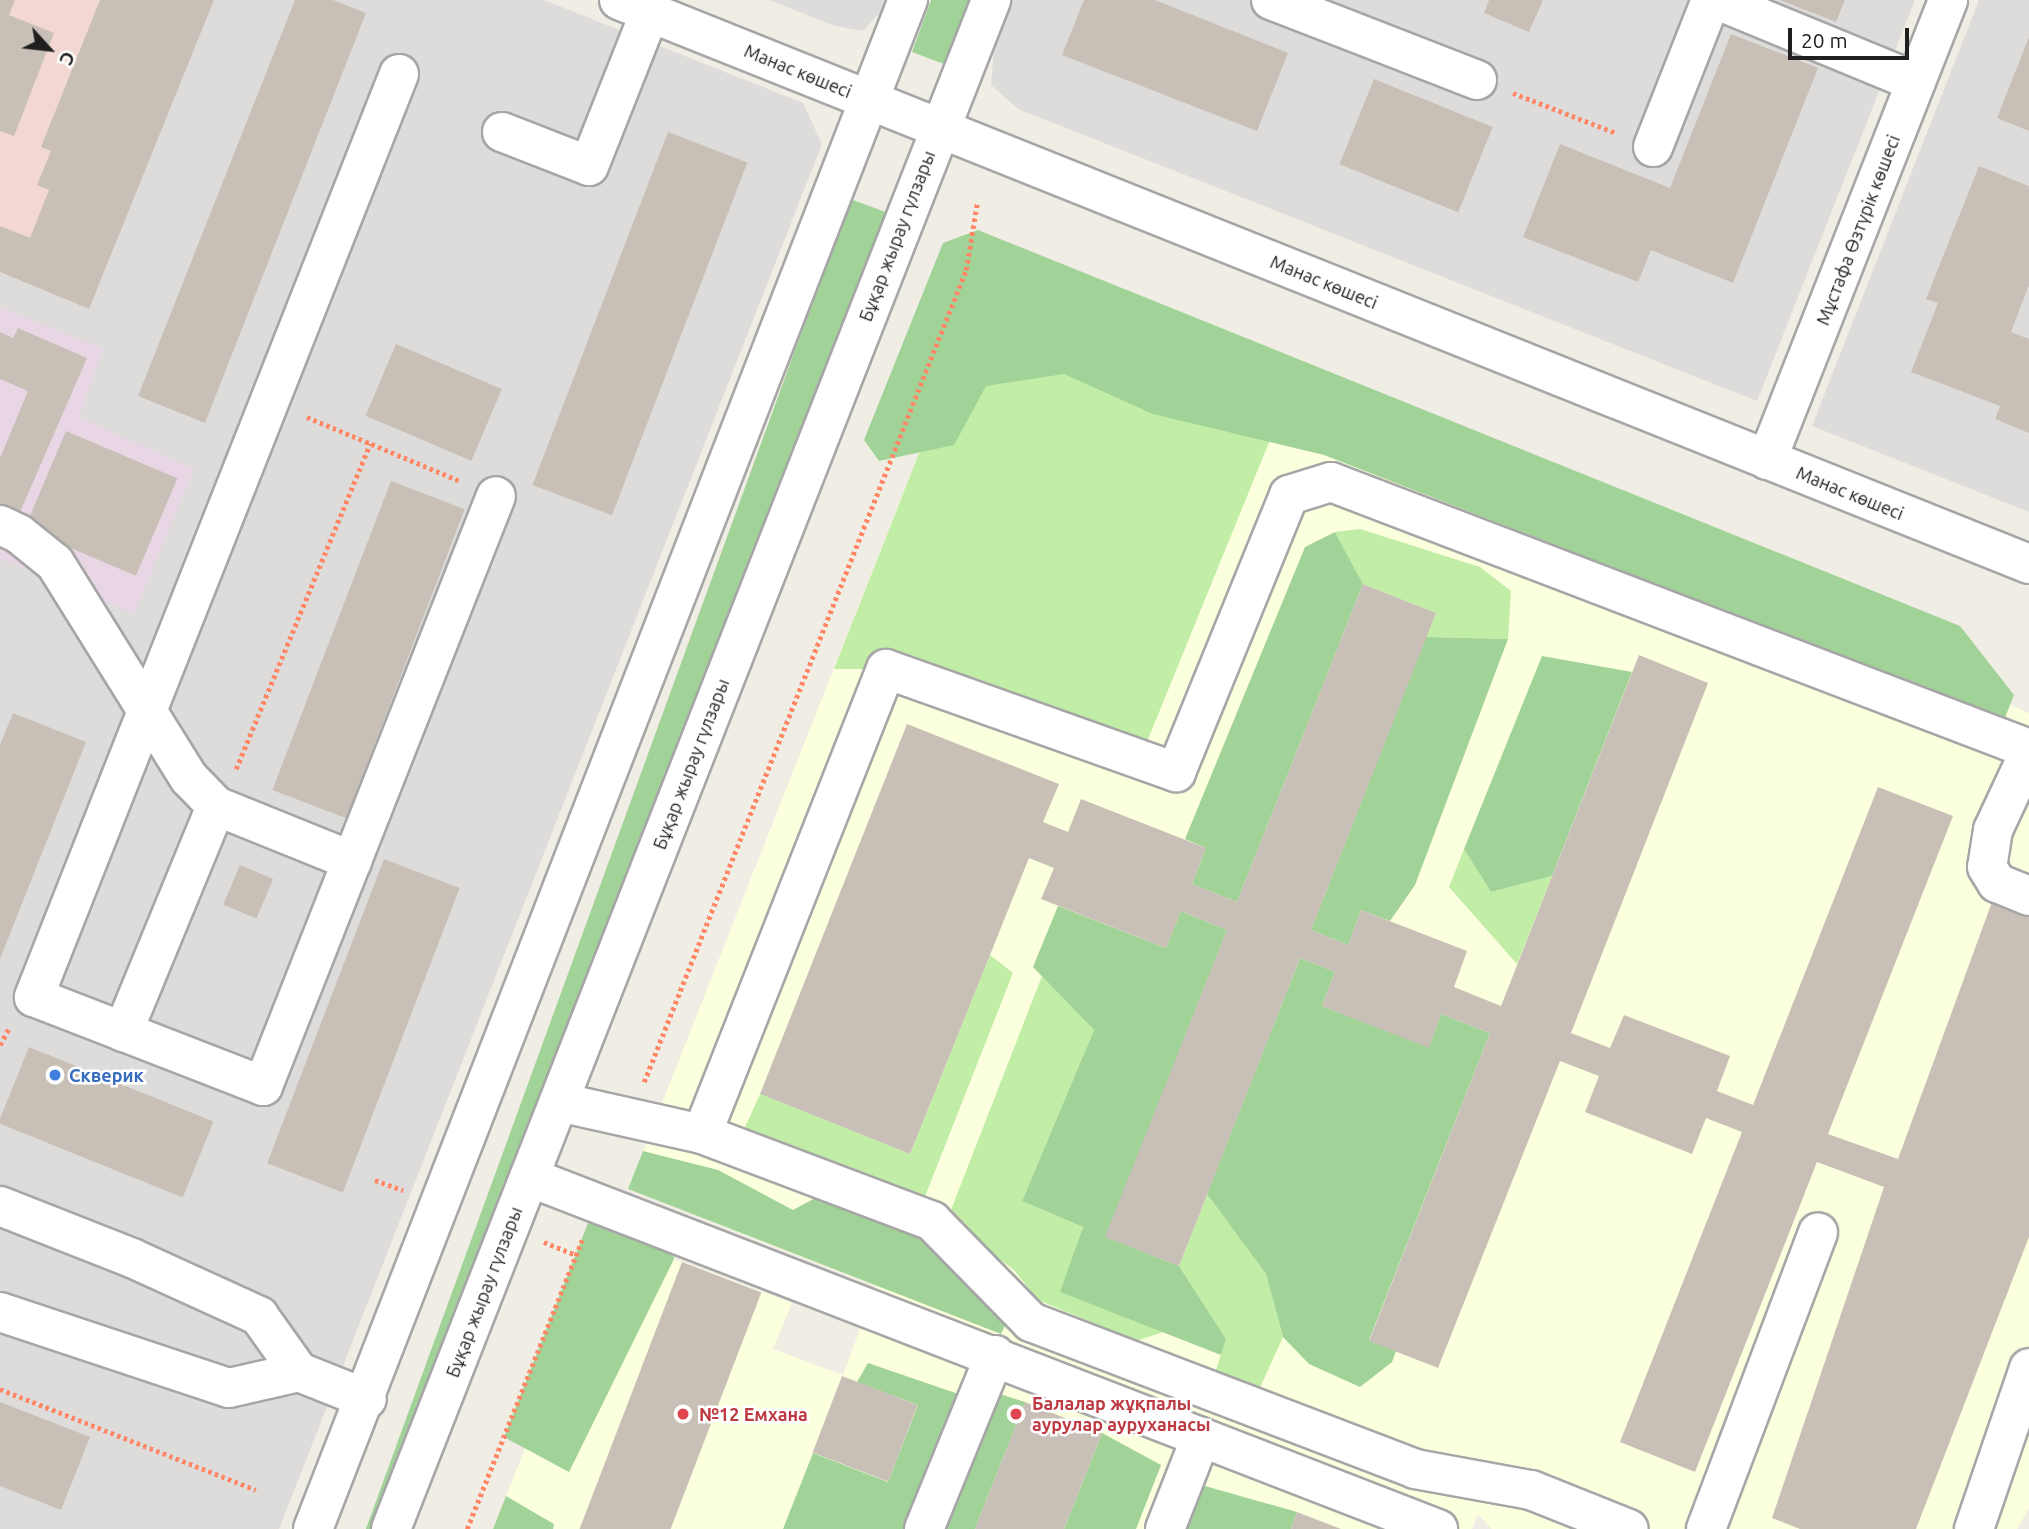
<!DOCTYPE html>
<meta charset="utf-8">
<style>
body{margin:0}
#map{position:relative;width:2029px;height:1529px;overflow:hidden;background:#f0ede4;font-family:Ubuntu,sans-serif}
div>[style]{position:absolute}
.residential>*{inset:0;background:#dddcdb}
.commercial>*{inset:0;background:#f2d7d2}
.industrial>*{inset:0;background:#e9d6e4}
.education>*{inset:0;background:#fbffde}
.grass>*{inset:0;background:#c2eda7}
.forest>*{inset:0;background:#a1d297;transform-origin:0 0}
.building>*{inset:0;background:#c8c0b7;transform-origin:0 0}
.path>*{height:4.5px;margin-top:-2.25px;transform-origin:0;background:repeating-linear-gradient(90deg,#ff8766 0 3.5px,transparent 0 7px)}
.roads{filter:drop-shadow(2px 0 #a6a6a6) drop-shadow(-2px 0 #a6a6a6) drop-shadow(0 2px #a6a6a6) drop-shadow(0 -2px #a6a6a6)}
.minor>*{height:38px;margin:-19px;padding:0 19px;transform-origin:19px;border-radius:19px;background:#fff}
.dots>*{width:19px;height:19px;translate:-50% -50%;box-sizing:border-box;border:4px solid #fff;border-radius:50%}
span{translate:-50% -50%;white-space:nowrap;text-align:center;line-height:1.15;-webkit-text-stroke:5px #fff;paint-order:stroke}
.street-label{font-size:18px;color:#1f1f1f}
.shop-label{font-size:18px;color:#366cbe;font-weight:700}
.left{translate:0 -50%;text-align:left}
.health-label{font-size:18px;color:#be3a42;font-weight:700}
.north{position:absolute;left:14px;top:14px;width:70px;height:70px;-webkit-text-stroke:5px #fff;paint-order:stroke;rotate:117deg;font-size:19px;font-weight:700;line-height:28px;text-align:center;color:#1f1f1f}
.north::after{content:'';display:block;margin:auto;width:24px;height:32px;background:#1f1f1f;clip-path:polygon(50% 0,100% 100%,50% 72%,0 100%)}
.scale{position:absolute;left:1788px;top:28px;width:121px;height:32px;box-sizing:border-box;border:4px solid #1f1f1f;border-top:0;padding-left:9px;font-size:21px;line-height:24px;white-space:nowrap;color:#1f1f1f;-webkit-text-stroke:5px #fff;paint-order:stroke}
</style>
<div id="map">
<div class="residential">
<div style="clip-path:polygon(0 0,544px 0,803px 103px,822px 144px,279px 1529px,0 1529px)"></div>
<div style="clip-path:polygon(769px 0,892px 0,863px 31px,835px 26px)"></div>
<div style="clip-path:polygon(1012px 0,1915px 0,1757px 401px,1018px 109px,991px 85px,994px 47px)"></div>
<div style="clip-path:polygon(1979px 0,2029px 0,2029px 512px,1812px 426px)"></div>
</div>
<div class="commercial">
<div style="clip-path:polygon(0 0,214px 0,89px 309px,0 272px)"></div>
</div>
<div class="industrial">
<div style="clip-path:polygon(0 307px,103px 349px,79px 417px,194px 469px,134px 614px,3px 559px,0 564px)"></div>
</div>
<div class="education">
<div style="clip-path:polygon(995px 261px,2029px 713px,2029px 1508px,2017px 1529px,1492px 1529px,1478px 1514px,1472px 1529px,493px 1529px,610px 1235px,792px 1303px,773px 1349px,843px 1375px,876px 1286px,628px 1189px)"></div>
</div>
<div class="grass">
<div style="clip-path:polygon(995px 261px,1294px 381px,1140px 759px,886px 669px,834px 669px)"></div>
<div style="clip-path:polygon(1360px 529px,1480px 567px,1511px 591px,1508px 639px,1426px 637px,1436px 613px,1363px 584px,1335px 532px)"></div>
<div style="clip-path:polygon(1464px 849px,1491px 892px,1552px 876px,1517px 964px,1449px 887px)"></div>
<div style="clip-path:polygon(990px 955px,1013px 973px,924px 1199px,741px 1136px,760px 1094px,910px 1154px)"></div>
<div style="clip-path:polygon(1042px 976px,1094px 1030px,1022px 1201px,1083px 1227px,1061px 1292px,1163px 1332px,1136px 1341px,1038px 1300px,1014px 1270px,947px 1220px)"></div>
<div style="clip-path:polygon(1207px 1194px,1266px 1274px,1283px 1337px,1258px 1392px,1214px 1376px,1226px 1339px,1179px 1266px)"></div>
</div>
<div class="forest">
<div style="clip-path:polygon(931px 0,970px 0,944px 64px,912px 52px)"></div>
<div style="left:850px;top:199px;width:38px;height:1428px;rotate:20deg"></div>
<div style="clip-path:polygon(978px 230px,1960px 626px,2014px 695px,2004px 720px,1324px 455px,1153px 414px,1064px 374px,986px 386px,954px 445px,879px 461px,864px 440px,943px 243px)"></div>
<div style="clip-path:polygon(1335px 532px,1363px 584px,1237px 902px,1192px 884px,1206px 848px,1185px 839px,1305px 547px)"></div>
<div style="clip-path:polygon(1426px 637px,1508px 639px,1415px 885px,1390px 921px,1361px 910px,1348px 945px,1311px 930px)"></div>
<div style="clip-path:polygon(1542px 656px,1632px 672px,1552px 876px,1491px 892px,1464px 849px)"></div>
<div style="clip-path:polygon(1058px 906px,1166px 948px,1181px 911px,1227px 930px,1106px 1237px,1179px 1266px,1226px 1339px,1221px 1355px,1060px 1292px,1083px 1227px,1022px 1201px,1094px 1030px,1033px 967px)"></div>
<div style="clip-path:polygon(1300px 958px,1335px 972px,1322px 1006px,1429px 1047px,1441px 1014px,1490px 1033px,1369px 1340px,1396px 1351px,1392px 1362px,1360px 1387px,1309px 1364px,1283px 1337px,1266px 1274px,1207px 1194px)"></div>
<div style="clip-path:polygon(643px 1151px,718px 1170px,793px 1210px,830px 1190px,930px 1235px,1009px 1317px,1001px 1334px,628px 1189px)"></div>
<div style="clip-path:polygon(590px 1218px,673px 1249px,674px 1259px,569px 1472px,504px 1437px)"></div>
<div style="clip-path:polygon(868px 1363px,976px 1400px,981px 1388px,1025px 1402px,975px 1529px,783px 1529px,813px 1453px,888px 1482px,918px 1405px,857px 1382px)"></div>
<div style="clip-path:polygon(1102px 1433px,1161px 1465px,1136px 1529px,1064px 1529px)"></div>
<div style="clip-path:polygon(1205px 1486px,1297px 1512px,1291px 1529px,1187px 1529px)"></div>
<div style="clip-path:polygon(506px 1496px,554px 1524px,553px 1529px,493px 1529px)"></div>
</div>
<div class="building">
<div style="clip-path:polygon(0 0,15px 0,9px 15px,54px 33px,14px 136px,0 131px)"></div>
<div style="clip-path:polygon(100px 0,214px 0,89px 309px,0 272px,0 226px,30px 238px,49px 190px,37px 185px,51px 151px,41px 147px)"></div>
<div style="clip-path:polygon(295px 0,333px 0,366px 13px,205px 423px,138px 396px)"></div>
<div style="clip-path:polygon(1084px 0,1155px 0,1288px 53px,1257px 131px,1062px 55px)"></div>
<div style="clip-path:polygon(1489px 0,1543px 0,1529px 32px,1484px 13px)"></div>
<div style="clip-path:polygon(1780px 0,1845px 0,1836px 22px)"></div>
<div style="clip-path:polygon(1731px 34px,1818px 68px,1733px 283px,1651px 250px,1638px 282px,1523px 237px,1560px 144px,1670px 188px)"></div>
<div style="clip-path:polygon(2029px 37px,2029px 131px,1997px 118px)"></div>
<div style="left:1374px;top:79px;width:128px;height:92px;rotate:22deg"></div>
<div style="left:668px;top:132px;width:85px;height:378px;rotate:21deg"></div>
<div style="clip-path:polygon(1979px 166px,2029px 186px,2029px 285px,2011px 332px,2029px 339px,2029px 433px,1995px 419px,2000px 406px,1911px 372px,1938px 303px,1926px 299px)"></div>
<div style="clip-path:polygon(18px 328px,87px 358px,17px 519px,0 512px,0 458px,28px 391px,0 379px,0 332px,13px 338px)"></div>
<div style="left:396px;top:344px;width:115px;height:78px;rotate:23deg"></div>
<div style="left:66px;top:431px;width:121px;height:106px;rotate:23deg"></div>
<div style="left:391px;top:481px;width:79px;height:331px;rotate:21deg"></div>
<div style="clip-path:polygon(1363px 584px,1436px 613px,1311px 930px,1348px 945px,1361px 910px,1467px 951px,1454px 987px,1501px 1006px,1639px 655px,1708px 683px,1571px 1033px,1610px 1048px,1624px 1015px,1730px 1056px,1717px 1091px,1753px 1105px,1878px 787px,1953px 816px,1828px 1134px,1898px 1159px,1996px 891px,2029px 906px,2029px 1237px,1916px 1529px,1800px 1529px,1772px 1518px,1884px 1187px,1817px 1162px,1695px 1472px,1620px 1442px,1742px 1132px,1706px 1118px,1692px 1154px,1585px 1112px,1599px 1076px,1560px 1061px,1438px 1368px,1369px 1341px,1490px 1033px,1441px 1014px,1429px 1048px,1322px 1006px,1335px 972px,1300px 958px,1179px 1266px,1105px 1237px,1227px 930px,1181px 911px,1166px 948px,1041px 899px,1054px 868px,1029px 858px,910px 1154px,760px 1094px,907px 724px,1059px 784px,1043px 822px,1068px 832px,1081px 799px,1206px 848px,1192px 884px,1237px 902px)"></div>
<div style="clip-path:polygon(13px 713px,86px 742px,0 959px,0 745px)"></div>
<div style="left:384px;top:859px;width:81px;height:326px;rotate:21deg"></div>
<div style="left:240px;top:865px;width:36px;height:43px;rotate:23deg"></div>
<div style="left:29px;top:1047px;width:199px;height:82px;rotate:22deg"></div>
<div style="left:682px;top:1262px;width:85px;height:287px;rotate:21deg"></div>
<div style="left:842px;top:1376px;width:81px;height:82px;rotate:21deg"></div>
<div style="clip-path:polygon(0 1402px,90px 1437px,61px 1510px,0 1486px)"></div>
<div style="clip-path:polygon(1025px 1402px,1102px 1433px,1064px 1529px,975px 1529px)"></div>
<div style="clip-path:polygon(1297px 1512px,1341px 1529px,1291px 1529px)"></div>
</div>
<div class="path">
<div style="left:1513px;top:93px;width:110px;rotate:21.2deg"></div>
<div style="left:307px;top:417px;width:166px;rotate:22.7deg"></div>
<div style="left:236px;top:769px;width:352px;rotate:-67.6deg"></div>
<div style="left:0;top:1045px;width:19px;rotate:-62deg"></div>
<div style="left:644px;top:1082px;width:874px;rotate:-68.37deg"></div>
<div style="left:966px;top:270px;width:67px;rotate:-80.5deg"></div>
<div style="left:375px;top:1180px;width:30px;rotate:20deg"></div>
<div style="left:544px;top:1242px;width:35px;rotate:22deg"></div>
<div style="left:0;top:1389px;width:275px;rotate:21.5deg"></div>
<div style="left:467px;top:1529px;width:311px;rotate:-68.3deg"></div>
</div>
<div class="roads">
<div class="minor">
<div style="left:619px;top:0;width:1519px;rotate:21.8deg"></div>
<div style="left:1271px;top:0;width:221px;rotate:21.2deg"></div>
<div style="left:1717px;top:0;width:215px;rotate:22.4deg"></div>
<div style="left:399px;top:74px;width:993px;rotate:111.58deg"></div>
<div style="left:34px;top:997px;width:246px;rotate:21.2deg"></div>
<div style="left:263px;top:1086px;width:634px;rotate:-68.45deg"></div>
<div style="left:502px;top:132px;width:93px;rotate:21.3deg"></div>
<div style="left:589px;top:166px;width:166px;rotate:-68.4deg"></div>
<div style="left:1653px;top:147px;width:158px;rotate:-68.5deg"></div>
<div style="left:1767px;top:460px;width:494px;rotate:-68.5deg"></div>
<div style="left:0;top:525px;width:21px;rotate:25deg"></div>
<div style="left:19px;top:534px;width:46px;rotate:38.9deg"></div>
<div style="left:55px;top:563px;width:253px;rotate:58.1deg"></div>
<div style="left:189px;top:778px;width:39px;rotate:46deg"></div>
<div style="left:216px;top:806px;width:147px;rotate:22deg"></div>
<div style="left:2029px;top:753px;width:85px;rotate:115.1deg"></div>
<div style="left:1993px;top:830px;width:37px;rotate:99deg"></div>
<div style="left:1987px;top:867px;width:19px;rotate:58deg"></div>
<div style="left:1997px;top:883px;width:35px;rotate:22deg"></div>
<div style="left:123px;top:1032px;width:244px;rotate:-67.6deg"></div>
<div style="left:559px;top:1102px;width:147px;rotate:12.6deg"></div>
<div style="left:702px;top:1134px;width:246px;rotate:20.7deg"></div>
<div style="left:932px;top:1221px;width:141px;rotate:45.6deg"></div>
<div style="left:1031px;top:1322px;width:411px;rotate:20.9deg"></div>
<div style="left:1415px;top:1469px;width:118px;rotate:10.3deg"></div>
<div style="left:1531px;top:1490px;width:105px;rotate:21.7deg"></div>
<div style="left:702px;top:1134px;width:500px;rotate:-68.41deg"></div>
<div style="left:886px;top:669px;width:308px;rotate:19.6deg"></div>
<div style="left:1176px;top:772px;width:299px;rotate:-67.8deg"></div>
<div style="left:1289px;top:495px;width:44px;rotate:-17.2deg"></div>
<div style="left:1331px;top:482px;width:747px;rotate:20.93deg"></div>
<div style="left:529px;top:1177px;width:975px;rotate:21.17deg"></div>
<div style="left:0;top:1206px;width:142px;rotate:21.5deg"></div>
<div style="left:132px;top:1258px;width:140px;rotate:24.5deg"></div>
<div style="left:259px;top:1316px;width:69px;rotate:54.5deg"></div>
<div style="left:299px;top:1372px;width:73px;rotate:21.7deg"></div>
<div style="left:0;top:1312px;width:241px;rotate:18.4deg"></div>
<div style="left:229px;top:1388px;width:72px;rotate:-12.9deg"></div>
<div style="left:313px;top:1529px;width:1641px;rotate:-68.74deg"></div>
<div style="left:391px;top:1529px;width:1643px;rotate:-68.57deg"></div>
<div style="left:924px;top:1529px;width:188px;rotate:-67.8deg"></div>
<div style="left:1165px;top:1529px;width:99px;rotate:-68.6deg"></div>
<div style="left:1706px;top:1529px;width:317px;rotate:-69.3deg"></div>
<div style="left:1974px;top:1529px;width:170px;rotate:-71.1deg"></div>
</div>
</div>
<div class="dots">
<div style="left:55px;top:1075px;background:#3f7fe0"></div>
<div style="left:683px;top:1414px;background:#e0444e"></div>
<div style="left:1016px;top:1414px;background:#e0444e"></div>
</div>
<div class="street-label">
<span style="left:798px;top:71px;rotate:22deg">Манас көшесі</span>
<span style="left:1858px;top:230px;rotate:-69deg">Мұстафа Өзтүрік көшесі</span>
<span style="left:897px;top:236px;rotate:-69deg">Бұқар жырау гүлзары</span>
<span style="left:1324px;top:282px;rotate:22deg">Манас көшесі</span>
<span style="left:1850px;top:493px;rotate:22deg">Манас көшесі</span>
<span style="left:691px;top:764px;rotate:-69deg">Бұқар жырау гүлзары</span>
<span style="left:484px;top:1292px;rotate:-69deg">Бұқар жырау гүлзары</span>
</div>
<div class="shop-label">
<span class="left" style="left:69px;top:1075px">Скверик</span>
</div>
<div class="health-label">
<span class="left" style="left:1032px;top:1414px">Балалар жұқпалы<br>аурулар ауруханасы</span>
<span class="left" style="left:699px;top:1414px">№12 Емхана</span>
</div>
<div class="north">С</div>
<div class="scale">20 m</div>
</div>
